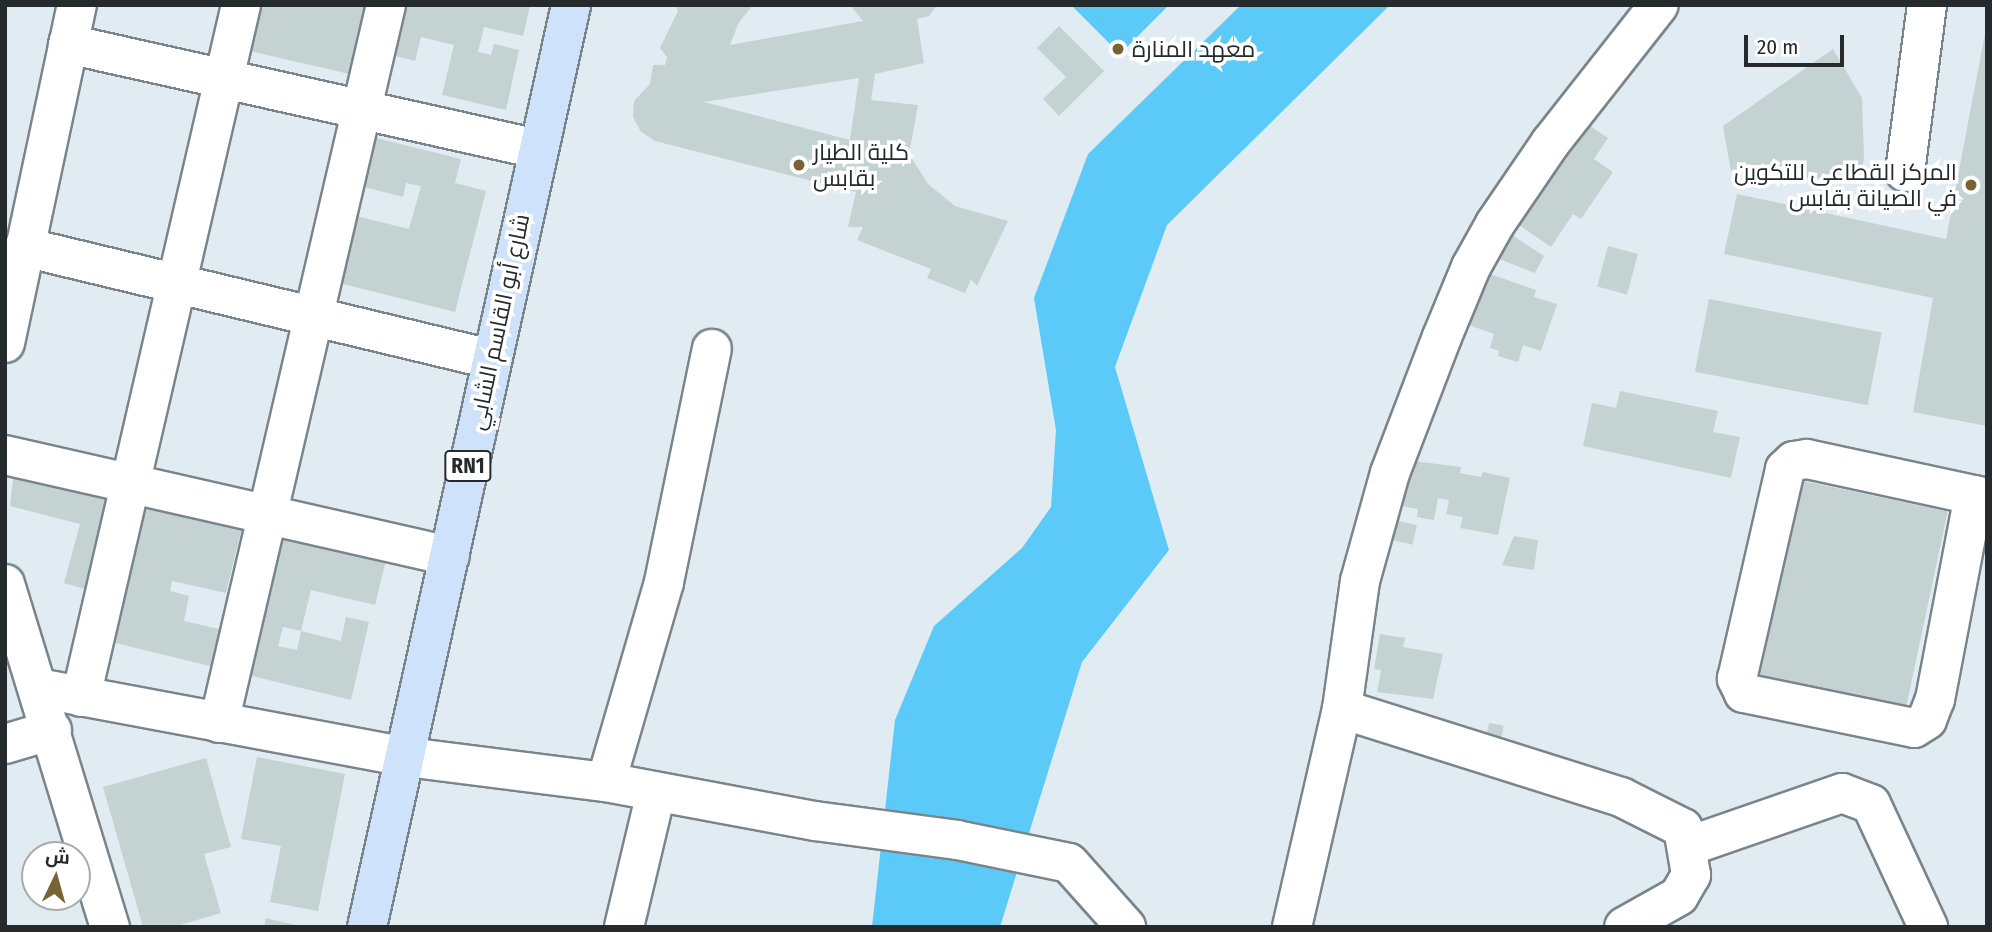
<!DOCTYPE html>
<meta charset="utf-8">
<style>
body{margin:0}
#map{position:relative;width:1992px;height:932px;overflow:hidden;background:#e0ecf2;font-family:"Fira Sans Condensed",Cairo,sans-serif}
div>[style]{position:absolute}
.green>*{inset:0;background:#5ccaf8}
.building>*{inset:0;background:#c4d2d2;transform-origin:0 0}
.roads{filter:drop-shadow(2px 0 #7a858b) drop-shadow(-2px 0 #7a858b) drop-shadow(0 2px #7a858b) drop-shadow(0 -2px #7a858b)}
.minor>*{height:38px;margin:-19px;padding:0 19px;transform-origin:19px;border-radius:19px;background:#fff}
.major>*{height:38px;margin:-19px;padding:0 19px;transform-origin:19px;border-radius:19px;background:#cfe2fc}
.dots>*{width:19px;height:19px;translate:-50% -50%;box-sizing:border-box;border:4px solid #fff;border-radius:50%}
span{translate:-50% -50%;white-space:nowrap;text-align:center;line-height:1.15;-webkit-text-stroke:7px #fff;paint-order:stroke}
.shield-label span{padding:2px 5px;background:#fff;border:2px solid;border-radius:5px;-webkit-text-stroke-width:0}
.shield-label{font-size:21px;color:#252a2c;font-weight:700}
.poi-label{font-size:23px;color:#252a2c}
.left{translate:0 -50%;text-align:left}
.right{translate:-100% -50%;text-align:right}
.street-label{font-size:23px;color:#252a2c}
.frame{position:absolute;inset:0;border:7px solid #252a2c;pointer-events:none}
.north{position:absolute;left:21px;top:841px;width:70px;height:70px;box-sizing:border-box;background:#fff;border:2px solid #a8aaab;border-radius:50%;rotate:5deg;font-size:19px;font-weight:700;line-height:28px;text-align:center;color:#252a2c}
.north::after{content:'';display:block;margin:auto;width:24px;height:32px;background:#7a6333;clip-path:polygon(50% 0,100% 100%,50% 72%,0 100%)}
.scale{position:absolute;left:1744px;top:35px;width:100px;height:32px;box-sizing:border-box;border:4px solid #252a2c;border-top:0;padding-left:9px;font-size:21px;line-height:24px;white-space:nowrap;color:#252a2c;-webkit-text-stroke:5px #fff;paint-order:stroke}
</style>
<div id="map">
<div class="green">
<div style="clip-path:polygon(1071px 5px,1169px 5px,1120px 54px)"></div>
<div style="clip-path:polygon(1241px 5px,1390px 5px,1167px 225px,1115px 367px,1169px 550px,1082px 662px,1000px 927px,872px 927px,895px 720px,934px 626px,1022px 548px,1051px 507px,1056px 430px,1034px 298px,1088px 154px)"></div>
</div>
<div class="building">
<div style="clip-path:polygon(255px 5px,374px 5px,358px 76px,245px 50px)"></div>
<div style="clip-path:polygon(404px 5px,530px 5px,523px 36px,484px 27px,478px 52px,491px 55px,494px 44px,519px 50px,506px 110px,442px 95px,454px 45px,421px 37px,415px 61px,392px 55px)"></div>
<div style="clip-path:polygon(evenodd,675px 5px,753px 5px,739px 22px,730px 45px,863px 21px,850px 5px,937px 5px,929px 16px,917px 19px,924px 63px,875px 74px,871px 100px,918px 105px,909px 154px,928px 184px,955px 206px,1008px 221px,977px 286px,971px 279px,965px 293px,927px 278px,931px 269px,857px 240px,863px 227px,848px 227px,856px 192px,655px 141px,641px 132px,633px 117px,634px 101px,650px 84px,653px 65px,665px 65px,667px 57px,660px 48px,678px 11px,675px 5px,859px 78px,850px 140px,704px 102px,859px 78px)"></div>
<div style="clip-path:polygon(1987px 23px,1987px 426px,1913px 412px,1933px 298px,1724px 254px,1737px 194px,1946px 239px)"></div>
<div style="clip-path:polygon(1059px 26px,1104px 71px,1059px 116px,1043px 99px,1066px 77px,1037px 48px)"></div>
<div style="clip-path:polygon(1833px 49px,1862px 98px,1864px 160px,1857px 182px,1731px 171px,1723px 126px)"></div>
<div style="clip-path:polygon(1584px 122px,1608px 138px,1594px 159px,1613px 172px,1581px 219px,1573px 214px,1551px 247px,1516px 223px)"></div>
<div style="clip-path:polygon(376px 138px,461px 159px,455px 183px,486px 191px,455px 312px,339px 283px,356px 216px,409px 229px,421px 186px,406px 183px,403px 197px,364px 187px)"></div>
<div style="clip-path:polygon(1495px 224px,1544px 256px,1535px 273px,1479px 251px)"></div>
<div style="left:1608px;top:246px;width:31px;height:42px;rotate:15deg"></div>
<div style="clip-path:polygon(1487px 273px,1536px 290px,1534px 297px,1557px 304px,1541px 351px,1523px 345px,1518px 362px,1498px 356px,1499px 351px,1490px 348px,1494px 334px,1469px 325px,1472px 315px,1461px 311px)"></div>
<div style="left:1709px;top:299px;width:176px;height:74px;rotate:11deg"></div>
<div style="clip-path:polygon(1620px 391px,1718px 411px,1713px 432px,1740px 437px,1731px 478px,1583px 446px,1592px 403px,1616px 408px)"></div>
<div style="clip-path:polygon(1406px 460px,1461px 467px,1460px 473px,1481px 477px,1483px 472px,1510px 478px,1498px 535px,1460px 528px,1463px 517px,1446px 514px,1449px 500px,1438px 498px,1434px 520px,1417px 517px,1418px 509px,1397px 505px)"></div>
<div style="clip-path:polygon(14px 471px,110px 497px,85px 589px,64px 583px,80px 524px,10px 506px)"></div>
<div style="left:1799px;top:480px;width:152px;height:199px;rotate:12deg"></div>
<div style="clip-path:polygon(134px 496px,243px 523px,226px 593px,172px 581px,170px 591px,189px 596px,184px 621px,223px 630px,214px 667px,99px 639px)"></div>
<div style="left:1377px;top:516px;width:41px;height:20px;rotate:13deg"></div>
<div style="clip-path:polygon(evenodd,271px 528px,387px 556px,375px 605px,311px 590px,301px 631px,341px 641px,346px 617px,369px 622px,351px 700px,236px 672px,271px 528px,283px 627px,301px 631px,297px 650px,278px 646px,283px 627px)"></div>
<div style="clip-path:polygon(1514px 536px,1538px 540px,1534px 570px,1502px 565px)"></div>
<div style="clip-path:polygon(1380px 634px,1405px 638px,1403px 647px,1443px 654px,1433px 699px,1377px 692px,1381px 670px,1374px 669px)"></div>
<div style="left:1489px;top:723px;width:15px;height:17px;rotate:11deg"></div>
<div style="clip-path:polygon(257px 757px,345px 774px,318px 911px,270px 902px,281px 846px,241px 839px)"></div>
<div style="clip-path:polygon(206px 758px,231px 847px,204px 854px,221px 913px,173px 927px,143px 927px,103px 787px)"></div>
<div style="clip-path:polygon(266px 918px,299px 926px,299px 927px,264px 927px)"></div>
</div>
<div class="roads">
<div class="minor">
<div style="left:68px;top:44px;width:481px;rotate:12.6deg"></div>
<div style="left:1905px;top:172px;width:168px;rotate:-82.5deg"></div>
<div style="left:24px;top:247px;width:479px;rotate:13.5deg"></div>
<div style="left:5px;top:343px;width:346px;rotate:-78deg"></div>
<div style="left:5px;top:455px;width:456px;rotate:12.8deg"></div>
<div style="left:1974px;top:495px;width:208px;rotate:100.8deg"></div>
<div style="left:1935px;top:699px;width:22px;rotate:111deg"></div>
<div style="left:1927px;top:720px;width:15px;rotate:148deg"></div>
<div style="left:1914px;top:728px;width:174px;rotate:-168.4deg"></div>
<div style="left:1744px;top:693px;width:16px;rotate:-117deg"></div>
<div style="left:1737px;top:679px;width:215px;rotate:-77.1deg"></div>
<div style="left:1785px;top:469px;width:12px;rotate:-42deg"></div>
<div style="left:1794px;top:461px;width:13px;rotate:-9deg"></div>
<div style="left:1807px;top:459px;width:184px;rotate:12.2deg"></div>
<div style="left:5px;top:584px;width:359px;rotate:73deg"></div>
<div style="left:38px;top:688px;width:375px;rotate:10.6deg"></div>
<div style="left:407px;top:757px;width:201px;rotate:7.2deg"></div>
<div style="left:606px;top:782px;width:213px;rotate:10.6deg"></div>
<div style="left:815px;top:821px;width:143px;rotate:7.6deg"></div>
<div style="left:957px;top:840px;width:114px;rotate:11.6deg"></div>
<div style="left:1069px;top:863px;width:86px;rotate:48.3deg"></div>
<div style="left:81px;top:697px;width:710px;rotate:-76.98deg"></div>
<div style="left:1342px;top:709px;width:293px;rotate:17.5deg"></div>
<div style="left:1621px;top:797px;width:69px;rotate:26.6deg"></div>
<div style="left:1683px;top:828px;width:48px;rotate:80.3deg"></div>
<div style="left:1691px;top:875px;width:24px;rotate:120deg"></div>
<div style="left:1679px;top:896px;width:63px;rotate:150.6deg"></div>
<div style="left:219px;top:723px;width:737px;rotate:-76.91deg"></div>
<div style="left:5px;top:744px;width:49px;rotate:-16.6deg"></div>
<div style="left:606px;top:782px;width:208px;rotate:-73.8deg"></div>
<div style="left:664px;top:582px;width:238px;rotate:-78.4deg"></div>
<div style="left:1689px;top:846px;width:162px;rotate:-19.1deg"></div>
<div style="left:1842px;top:793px;width:31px;rotate:21deg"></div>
<div style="left:1871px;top:804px;width:136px;rotate:65.1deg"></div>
<div style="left:624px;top:927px;width:138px;rotate:-76.6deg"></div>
<div style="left:1292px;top:927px;width:224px;rotate:-77.1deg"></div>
<div style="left:1342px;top:709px;width:129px;rotate:-82deg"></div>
<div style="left:1360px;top:581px;width:112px;rotate:-74.5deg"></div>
<div style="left:1390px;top:473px;width:146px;rotate:-69.1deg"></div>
<div style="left:1442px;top:337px;width:76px;rotate:-67.5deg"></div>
<div style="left:1471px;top:267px;width:49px;rotate:-60.8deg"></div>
<div style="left:1495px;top:224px;width:99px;rotate:-55.7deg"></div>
<div style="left:1551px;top:142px;width:174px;rotate:-51.8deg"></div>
</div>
<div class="major">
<div style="left:367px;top:927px;width:944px;rotate:-77.52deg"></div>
</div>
</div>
<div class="dots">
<div style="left:1118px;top:49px;background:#7a6333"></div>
<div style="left:799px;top:165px;background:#7a6333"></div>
<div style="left:1971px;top:185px;background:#7a6333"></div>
</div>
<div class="shield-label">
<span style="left:468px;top:466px">RN1</span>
</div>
<div class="poi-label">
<span class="left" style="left:1132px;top:49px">معهد المنارة</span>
<span class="left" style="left:813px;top:165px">كلية الطيار<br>بقابس</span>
<span class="right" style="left:1957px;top:185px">المركز القطاعى للتكوين<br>في الصيانة بقابس</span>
</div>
<div class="street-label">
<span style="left:499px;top:322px;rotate:-78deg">شارع أبو القاسم الشابي</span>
</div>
<div class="frame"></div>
<div class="north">ش</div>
<div class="scale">20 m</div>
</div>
